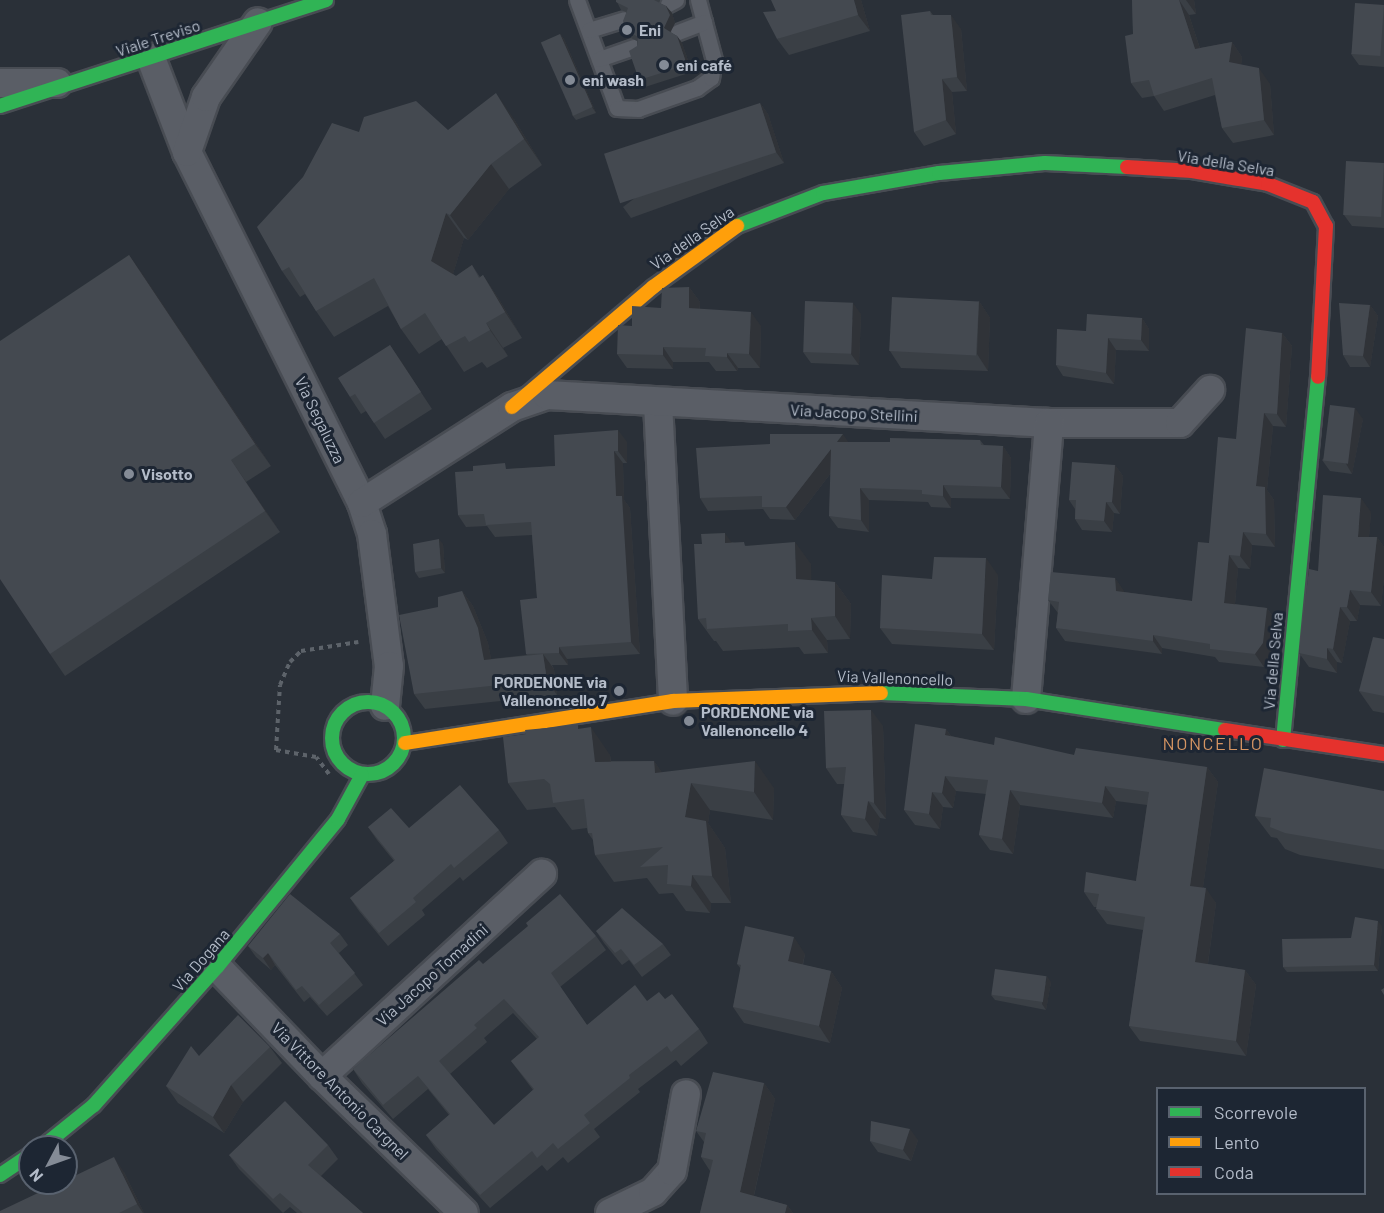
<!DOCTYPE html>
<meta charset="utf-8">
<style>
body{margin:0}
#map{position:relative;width:1384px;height:1213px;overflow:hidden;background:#2a3038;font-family:Barlow,sans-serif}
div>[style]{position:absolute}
.path>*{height:4px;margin-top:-2px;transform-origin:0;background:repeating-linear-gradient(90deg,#5d636a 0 4.5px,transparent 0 9px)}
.roads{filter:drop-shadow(2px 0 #484c53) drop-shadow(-2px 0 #484c53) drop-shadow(0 2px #484c53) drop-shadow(0 -2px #484c53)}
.lane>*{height:15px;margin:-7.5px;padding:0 7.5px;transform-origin:7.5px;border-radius:7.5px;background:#5a5e66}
.street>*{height:28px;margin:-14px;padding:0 14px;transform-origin:14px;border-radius:14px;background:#5a5e66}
.fast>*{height:14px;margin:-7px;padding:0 7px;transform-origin:7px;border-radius:7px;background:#30b455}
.fast>.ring{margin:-7px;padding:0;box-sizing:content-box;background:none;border:14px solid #30b455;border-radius:50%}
.slow>*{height:14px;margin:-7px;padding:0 7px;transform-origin:7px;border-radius:7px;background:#ff9f0a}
.jam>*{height:14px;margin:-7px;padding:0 7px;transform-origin:7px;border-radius:7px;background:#e5322d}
.wall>*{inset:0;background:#3a3f45}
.shaded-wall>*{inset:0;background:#303338}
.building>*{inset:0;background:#444950;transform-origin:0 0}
.dots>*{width:16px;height:16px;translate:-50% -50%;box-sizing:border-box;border:3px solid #1d2633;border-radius:50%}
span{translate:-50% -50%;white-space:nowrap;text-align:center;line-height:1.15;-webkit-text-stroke:6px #1d2633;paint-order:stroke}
.poi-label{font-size:16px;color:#b4bcc9;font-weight:700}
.left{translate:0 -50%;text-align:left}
.right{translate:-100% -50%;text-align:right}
.street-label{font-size:16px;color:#b4bcc9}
.neighbourhood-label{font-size:18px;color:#d59563;letter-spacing:1.5px}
.legend{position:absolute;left:1156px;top:1087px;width:210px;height:108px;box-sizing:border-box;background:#1d2633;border:2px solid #59626f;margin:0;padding:8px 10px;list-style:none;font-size:18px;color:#b4bcc9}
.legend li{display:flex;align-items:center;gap:12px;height:30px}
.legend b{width:30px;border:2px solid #59626f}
.north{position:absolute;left:18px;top:1135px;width:60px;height:60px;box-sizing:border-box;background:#1d2633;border:2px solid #59626f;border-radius:50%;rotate:229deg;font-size:16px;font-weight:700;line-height:24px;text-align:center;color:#b4bcc9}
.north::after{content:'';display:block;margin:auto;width:21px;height:27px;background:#848b96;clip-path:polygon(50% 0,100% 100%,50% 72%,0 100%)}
</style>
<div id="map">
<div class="path">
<div style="left:329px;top:774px;width:21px;rotate:-127deg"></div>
<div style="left:316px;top:757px;width:41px;rotate:-170.1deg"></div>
<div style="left:276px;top:750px;width:65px;rotate:-86.5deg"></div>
<div style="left:280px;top:685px;width:25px;rotate:-67deg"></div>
<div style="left:290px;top:662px;width:16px;rotate:-45deg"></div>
<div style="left:301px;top:651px;width:58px;rotate:-9deg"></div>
</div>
<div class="roads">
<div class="lane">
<div style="left:577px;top:0;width:115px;rotate:69.7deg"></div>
<div style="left:617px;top:108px;width:21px;rotate:3deg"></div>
<div style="left:638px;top:109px;width:63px;rotate:-19.6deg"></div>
<div style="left:697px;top:88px;width:17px;rotate:-36deg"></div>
<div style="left:711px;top:78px;width:18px;rotate:-81deg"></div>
<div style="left:714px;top:60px;width:62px;rotate:-104.9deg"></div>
<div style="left:668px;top:4px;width:9px;rotate:-27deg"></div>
<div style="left:589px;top:30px;width:37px;rotate:-17deg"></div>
<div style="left:678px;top:32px;width:28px;rotate:-21deg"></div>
<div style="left:599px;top:59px;width:37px;rotate:-19deg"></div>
</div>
<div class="street">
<div style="left:151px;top:58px;width:101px;rotate:69deg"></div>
<div style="left:187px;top:152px;width:392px;rotate:63.5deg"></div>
<div style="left:362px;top:503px;width:33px;rotate:72deg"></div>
<div style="left:372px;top:534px;width:133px;rotate:82.7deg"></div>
<div style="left:389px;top:666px;width:40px;rotate:95.7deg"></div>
<div style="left:0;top:83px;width:57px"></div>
<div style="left:187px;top:152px;width:58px;rotate:-70.9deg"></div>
<div style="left:206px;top:97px;width:91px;rotate:-55.3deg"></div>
<div style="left:658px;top:403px;width:298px;rotate:87.1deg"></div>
<div style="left:362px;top:503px;width:178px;rotate:-32.6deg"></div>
<div style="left:512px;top:407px;width:37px;rotate:-19deg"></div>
<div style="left:547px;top:395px;width:503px;rotate:3.19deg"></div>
<div style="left:1049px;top:423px;width:131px"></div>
<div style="left:1180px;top:423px;width:45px;rotate:-47.7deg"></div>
<div style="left:1026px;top:699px;width:277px;rotate:-85.2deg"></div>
<div style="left:217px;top:967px;width:151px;rotate:46.1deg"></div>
<div style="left:322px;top:1076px;width:197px;rotate:44deg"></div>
<div style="left:322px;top:1076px;width:299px;rotate:-42.6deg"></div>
<div style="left:610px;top:1213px;width:48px;rotate:-26deg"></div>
<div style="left:653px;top:1192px;width:28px;rotate:-48deg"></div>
<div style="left:672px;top:1171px;width:78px;rotate:-79.7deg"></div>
</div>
<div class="fast">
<div style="left:0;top:106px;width:343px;rotate:-18deg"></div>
<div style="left:737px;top:226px;width:92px;rotate:-21deg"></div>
<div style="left:823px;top:193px;width:118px;rotate:-9.8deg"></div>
<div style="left:939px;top:173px;width:106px;rotate:-5.4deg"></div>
<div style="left:1045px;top:163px;width:82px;rotate:2.8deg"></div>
<div style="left:881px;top:693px;width:145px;rotate:2.4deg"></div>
<div style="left:1026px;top:699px;width:201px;rotate:8.9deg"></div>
<div class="ring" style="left:332px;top:702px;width:58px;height:58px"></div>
<div style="left:1283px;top:740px;width:365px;rotate:-84.5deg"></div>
<div style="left:42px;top:1147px;width:67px;rotate:-38.9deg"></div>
<div style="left:94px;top:1105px;width:185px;rotate:-48.3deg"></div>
<div style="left:217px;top:967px;width:191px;rotate:-50.7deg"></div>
<div style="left:338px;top:819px;width:50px;rotate:-61.4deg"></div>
<div style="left:0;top:1175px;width:36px;rotate:-34deg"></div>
</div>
<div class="slow">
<div style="left:512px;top:407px;width:185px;rotate:-40.4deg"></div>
<div style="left:653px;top:287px;width:104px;rotate:-36deg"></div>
<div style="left:405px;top:743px;width:271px;rotate:-8.9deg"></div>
<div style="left:673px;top:701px;width:208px;rotate:-2.2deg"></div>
</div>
<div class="jam">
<div style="left:1127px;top:167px;width:65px;rotate:3.5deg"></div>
<div style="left:1192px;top:171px;width:77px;rotate:9.7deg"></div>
<div style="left:1268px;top:184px;width:48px;rotate:21.8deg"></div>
<div style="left:1313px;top:202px;width:27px;rotate:62deg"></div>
<div style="left:1326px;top:226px;width:151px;rotate:93deg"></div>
<div style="left:1225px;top:730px;width:161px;rotate:8.6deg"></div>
</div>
</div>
<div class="wall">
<div style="clip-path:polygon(616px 0,660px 0,659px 3px,666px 6px,672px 13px,675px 23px,670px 32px,677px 36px,682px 43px,692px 72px,645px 87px,639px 80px,637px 46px,637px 41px,631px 38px,626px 30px,626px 12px,621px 10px)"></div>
<div style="clip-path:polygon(861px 0,870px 31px,789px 55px,777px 39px)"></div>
<div style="clip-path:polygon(1132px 0,1194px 0,1196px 14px,1189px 15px,1200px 48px,1232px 42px,1242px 57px,1241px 65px,1270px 84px,1274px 135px,1233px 143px,1222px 128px,1215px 95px,1164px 111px,1154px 96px,1142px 98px,1131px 83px,1133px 34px)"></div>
<div style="clip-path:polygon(1384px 5px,1384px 67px,1359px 65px,1351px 54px)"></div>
<div style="clip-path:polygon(930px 11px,933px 15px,961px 29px,967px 91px,952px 92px,956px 134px,924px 146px,914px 132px)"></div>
<div style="clip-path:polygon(560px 34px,564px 39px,596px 113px,576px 120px,572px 115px)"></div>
<div style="clip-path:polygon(760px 103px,768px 114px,784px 163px,631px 218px,623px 207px)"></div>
<div style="clip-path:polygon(514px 119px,542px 165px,509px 189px,468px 240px,464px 238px,453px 274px,456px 276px,472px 265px,480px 277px,483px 275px,500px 301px,522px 338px,503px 348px,508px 356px,487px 368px,482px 362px,464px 372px,442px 339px,419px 354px,401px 329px,388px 306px,334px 337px,316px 311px,305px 294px,300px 297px,282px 271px,359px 132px,448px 130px)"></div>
<div style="clip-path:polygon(1384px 163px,1384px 228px,1352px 226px,1344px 215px)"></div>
<div style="clip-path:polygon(129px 255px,271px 466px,246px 482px,280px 532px,65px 676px,50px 654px)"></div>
<div style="clip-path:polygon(689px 287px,700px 302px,700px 309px,761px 326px,760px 368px,738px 368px,737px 371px,716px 371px,709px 362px,673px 362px,673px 369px,627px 368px,617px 354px,632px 326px,661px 308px)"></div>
<div style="clip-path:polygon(979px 301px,990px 318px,988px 371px,901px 368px,890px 351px)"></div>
<div style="clip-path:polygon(1370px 305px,1378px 316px,1370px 367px,1350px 367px,1343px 355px)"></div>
<div style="clip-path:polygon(861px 314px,859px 365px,811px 363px,803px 352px)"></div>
<div style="clip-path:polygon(1142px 318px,1149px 329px,1149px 351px,1116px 350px,1114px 384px,1063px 376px,1056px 365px,1086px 331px)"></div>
<div style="clip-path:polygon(1282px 333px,1292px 346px,1286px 427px,1273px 426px,1267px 490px,1274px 500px,1275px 547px,1252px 545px,1250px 569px,1238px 568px,1235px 604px,1267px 608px,1276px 621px,1272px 656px,1264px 667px,1219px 662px,1215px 657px,1162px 648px,1162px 654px,1065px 641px,1056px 628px,1058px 613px,1048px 600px,1115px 578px,1124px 592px,1192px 601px,1209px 543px,1236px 439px)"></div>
<div style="clip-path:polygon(390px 345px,432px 409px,385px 439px,366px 411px,361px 414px,350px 397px)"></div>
<div style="clip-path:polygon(1363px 419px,1352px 474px,1330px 471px,1322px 460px)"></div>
<div style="clip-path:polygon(980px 440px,984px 445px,1003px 446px,1011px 458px,1010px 499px,951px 498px,951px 508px,931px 507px,928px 502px,869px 500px,869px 532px,838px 528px,829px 516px,831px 473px,795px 520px,770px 519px,763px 509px,708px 511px,700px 498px,848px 442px,890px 442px)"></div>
<div style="clip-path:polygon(627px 442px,627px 463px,623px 463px,624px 500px,630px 508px,640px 654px,567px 659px,568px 665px,552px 665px,554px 669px,557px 695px,425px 709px,414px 694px,438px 607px,462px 591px,473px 606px,488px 643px,491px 659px,527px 655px,526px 654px,537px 598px,532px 535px,495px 537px,487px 526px,466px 527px,458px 515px,509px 469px,555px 466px)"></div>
<div style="clip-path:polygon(1115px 465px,1123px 476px,1120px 514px,1114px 513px,1112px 532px,1082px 530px,1075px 519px,1075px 509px,1069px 500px)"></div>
<div style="clip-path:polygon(1371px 512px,1369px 537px,1377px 537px,1384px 547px,1384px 578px,1381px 606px,1360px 605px,1357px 621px,1350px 621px,1342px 663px,1337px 662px,1337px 673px,1309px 667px,1299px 653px,1318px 571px)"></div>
<div style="clip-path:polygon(731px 542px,747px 546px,811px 564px,811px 580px,835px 582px,851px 604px,850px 639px,827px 640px,828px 653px,804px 654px,799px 647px,723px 651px,716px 641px,714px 641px,698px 619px)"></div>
<div style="clip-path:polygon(443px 544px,445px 573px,419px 578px,415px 572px)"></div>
<div style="clip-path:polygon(998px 575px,994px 650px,892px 644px,880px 628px)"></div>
<div style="clip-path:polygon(1384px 639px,1384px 713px,1373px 711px,1359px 691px)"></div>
<div style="clip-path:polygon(883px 726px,886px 819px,880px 818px,877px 836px,853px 832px,841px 815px,844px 784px,837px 784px,826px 768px)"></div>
<div style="clip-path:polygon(580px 729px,610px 755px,611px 761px,654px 761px,662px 773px,774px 788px,773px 820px,710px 810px,708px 823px,725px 848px,731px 903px,711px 903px,710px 913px,686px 911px,673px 893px,659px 894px,647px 878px,614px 882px,595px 855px,593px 840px,588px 833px,587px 828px,572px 830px,555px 807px,527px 810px,508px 783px)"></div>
<div style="clip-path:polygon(946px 729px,951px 736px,994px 745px,1074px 755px,1207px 767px,1218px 782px,1203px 887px,1216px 903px,1208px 964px,1245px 970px,1256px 985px,1246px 1056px,1140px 1041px,1129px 1026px,1143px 930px,1107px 924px,1096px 909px,1097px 907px,1094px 907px,1084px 892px,1136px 881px,1147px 805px,1116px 801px,1113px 818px,1020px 805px,1013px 854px,990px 850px,979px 835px,986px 794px,956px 791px,953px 808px,943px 807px,940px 829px,915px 825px,904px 810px)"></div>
<div style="clip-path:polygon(1384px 791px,1384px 869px,1300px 855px,1285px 849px,1277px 838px,1271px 837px,1255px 816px)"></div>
<div style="clip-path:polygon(368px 827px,499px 830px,508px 843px,463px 881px,460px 877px,422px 910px,425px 915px,388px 946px,359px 911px,350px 898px,394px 861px,377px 840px)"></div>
<div style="clip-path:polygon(1382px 926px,1378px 971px,1287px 972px,1283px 967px,1351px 938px)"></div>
<div style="clip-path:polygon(596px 931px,663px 944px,671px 955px,642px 977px,629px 960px,622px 965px,604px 943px)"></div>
<div style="clip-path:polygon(340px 934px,348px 945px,339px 953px,363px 985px,327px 1016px,310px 997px,304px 1002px,275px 965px,271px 970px,256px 957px,248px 946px)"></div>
<div style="clip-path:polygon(evenodd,596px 936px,606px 950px,560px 987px,587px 1025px,647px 1001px,665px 999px,699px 1029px,708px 1043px,681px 1066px,676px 1060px,638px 1089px,640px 1092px,594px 1129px,600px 1137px,568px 1163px,563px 1157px,547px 1171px,542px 1165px,490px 1208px,436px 1149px,426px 1135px,449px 1115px,428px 1089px,393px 1119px,362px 1083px,353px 1069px,483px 964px,596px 936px,513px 1013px,537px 1039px,511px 1061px,533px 1090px,494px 1125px,450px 1074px,487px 1042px,484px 1038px,513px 1013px)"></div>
<div style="clip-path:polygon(805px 954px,803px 965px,831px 971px,842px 988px,830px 1043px,744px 1023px,733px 1007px,741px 969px,737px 964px)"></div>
<div style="clip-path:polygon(1051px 982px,1046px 1010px,995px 1000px,991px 995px)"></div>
<div style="clip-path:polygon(270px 1047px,282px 1063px,243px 1102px,224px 1133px,178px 1103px,166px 1086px,199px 1056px)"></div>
<div style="clip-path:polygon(764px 1083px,775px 1099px,754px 1196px,787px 1205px,793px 1213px,700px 1213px,710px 1171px,701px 1157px,704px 1142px,696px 1131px)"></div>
<div style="clip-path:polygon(918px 1140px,911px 1161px,878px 1152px,870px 1141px)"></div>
<div style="clip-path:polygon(328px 1145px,338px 1159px,321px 1176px,363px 1213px,297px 1213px,290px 1207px,283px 1213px,239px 1169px,229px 1155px)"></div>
<div style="clip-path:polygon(124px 1172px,144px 1213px,0 1213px)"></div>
</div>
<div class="shaded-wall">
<div style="clip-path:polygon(854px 0,861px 0,870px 31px,858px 15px)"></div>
<div style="clip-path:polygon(1179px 0,1189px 15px,1205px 64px,1195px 49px)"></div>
<div style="clip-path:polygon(1186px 0,1194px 0,1196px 14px)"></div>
<div style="clip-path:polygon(666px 6px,672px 13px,675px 23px,669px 35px,664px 28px)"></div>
<div style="clip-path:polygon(951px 15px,961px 29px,967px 91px,957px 77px)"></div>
<div style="clip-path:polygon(560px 34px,564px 39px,596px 113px,592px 107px)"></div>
<div style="clip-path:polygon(677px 36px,682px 43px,692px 72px,687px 65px)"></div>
<div style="clip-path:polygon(1232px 42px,1242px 57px,1240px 77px,1229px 62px)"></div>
<div style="clip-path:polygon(1259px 68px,1270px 84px,1274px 135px,1264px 120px)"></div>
<div style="clip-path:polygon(942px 79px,952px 92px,956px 134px,946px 120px)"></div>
<div style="clip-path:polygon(496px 93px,514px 119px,542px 165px,524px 139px)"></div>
<div style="clip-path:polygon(760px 103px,768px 114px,784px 163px,776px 152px)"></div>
<div style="clip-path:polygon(491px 164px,509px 189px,468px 240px,450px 215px)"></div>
<div style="clip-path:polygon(446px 213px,464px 238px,449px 287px,431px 261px)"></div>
<div style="clip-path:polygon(129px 255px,144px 276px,271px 466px,255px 444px)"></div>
<div style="clip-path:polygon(483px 275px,500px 301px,522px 338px,505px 312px)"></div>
<div style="clip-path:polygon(689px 287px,700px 302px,699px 323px,689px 308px)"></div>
<div style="clip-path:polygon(979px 301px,990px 318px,988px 371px,977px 354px)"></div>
<div style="clip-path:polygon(853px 303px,861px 314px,859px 365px,851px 354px)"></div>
<div style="clip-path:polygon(1370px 305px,1378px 316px,1370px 367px,1363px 356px)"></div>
<div style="clip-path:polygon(751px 312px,761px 326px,760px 368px,749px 354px)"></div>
<div style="clip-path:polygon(1142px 318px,1149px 329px,1149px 351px,1141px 340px)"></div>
<div style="clip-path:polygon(486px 323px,503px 348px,508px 356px,490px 330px)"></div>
<div style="clip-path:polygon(1282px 333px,1292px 346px,1286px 427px,1277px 414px)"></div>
<div style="clip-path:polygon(1108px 338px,1116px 350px,1114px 384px,1106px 373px)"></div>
<div style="clip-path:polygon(390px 345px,402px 362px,432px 409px,421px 392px)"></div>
<div style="clip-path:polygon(663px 347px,673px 362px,673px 369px,663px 355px)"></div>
<div style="clip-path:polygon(727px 353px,738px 368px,737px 371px,727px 357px)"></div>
<div style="clip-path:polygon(1355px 408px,1363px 419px,1352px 474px,1345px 462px)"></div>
<div style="clip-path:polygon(1264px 413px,1273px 426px,1267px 490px,1274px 500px,1275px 547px,1266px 534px,1256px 486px)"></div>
<div style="clip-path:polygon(618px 430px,627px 442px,627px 463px,618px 451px)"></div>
<div style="clip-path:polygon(843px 434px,851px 446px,837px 442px)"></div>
<div style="clip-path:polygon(1003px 446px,1011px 458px,1010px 499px,1001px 487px)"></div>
<div style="clip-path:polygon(831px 449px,840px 461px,795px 520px,786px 507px)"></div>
<div style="clip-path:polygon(614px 451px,623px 463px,624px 500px,630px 508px,640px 654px,631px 642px,616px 496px)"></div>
<div style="clip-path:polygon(231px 460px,246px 482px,280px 532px,265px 511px)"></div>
<div style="clip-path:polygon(1115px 465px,1123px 476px,1120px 514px,1112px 502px)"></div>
<div style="clip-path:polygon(943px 485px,951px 498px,951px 508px,943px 496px)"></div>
<div style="clip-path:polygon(860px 488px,869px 500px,869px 532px,861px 520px)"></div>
<div style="clip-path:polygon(1361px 498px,1371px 512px,1368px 551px,1358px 537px)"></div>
<div style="clip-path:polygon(1106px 502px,1114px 513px,1112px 532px,1104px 521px)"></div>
<div style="clip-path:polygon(1243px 532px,1252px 545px,1250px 569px,1240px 556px)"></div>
<div style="clip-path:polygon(725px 533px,741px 556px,725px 543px)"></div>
<div style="clip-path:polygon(1377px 537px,1384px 547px,1384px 578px,1381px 606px,1371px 592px)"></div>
<div style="clip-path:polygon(439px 539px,443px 544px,445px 573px,441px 568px)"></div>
<div style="clip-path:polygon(795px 542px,811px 564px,812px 602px,796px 579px)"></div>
<div style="clip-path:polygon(1229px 555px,1238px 568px,1234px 616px,1224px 603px)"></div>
<div style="clip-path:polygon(986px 558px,998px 575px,994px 650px,982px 634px)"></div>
<div style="clip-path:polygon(1115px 578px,1124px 591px,1125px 604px,1116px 591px)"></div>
<div style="clip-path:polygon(835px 582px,851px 604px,850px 639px,835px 616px)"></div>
<div style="clip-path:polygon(1350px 590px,1360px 605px,1357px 621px,1347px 607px)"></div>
<div style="clip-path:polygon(462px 591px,473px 606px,488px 643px,494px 675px,484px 660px)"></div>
<div style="clip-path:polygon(1340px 607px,1350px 621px,1342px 663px,1333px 649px)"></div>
<div style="clip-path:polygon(1267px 608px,1276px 621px,1272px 656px,1264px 667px,1255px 654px)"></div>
<div style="clip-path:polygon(811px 618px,827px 640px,828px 653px,812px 630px)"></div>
<div style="clip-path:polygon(1153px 635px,1162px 648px,1162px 654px,1153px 641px)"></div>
<div style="clip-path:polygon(559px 647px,567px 659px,568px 665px,559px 653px)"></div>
<div style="clip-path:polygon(1327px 648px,1337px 662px,1337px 673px,1327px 659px)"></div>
<div style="clip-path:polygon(543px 654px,554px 669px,557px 695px,547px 680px)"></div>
<div style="clip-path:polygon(871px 710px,883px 726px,886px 819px,874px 803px)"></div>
<div style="clip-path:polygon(578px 725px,593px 747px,591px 727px,610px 755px,614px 789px,595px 762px,578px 729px)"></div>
<div style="clip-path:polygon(946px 729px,956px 744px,945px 735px)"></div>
<div style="clip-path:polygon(654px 761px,673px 788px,655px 773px)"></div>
<div style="clip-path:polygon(755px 761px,774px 788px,773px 820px,754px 792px)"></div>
<div style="clip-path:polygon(1207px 767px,1218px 782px,1201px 901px,1190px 886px)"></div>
<div style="clip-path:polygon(945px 776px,956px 791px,953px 808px,942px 793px)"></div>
<div style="clip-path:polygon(691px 783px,710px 810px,708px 823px,725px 848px,731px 903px,712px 876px,685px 817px)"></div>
<div style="clip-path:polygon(1105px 786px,1116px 801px,1113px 818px,1102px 803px)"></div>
<div style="clip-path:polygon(1010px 790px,1020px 805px,1013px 854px,1002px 839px)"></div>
<div style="clip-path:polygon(932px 792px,943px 807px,940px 829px,929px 814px)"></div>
<div style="clip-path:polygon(868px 801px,880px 818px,877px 836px,865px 819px)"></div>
<div style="clip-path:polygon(692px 875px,711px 903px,710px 913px,691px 886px)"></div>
<div style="clip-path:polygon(1206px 888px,1216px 903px,1206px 977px,1195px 962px)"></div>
<div style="clip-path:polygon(1378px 921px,1382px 926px,1378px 971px,1374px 965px)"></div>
<div style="clip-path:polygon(794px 937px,805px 954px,799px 978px,788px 961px)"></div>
<div style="clip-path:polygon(268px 953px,275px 965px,271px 970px,263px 958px)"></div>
<div style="clip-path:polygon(1245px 970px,1256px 985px,1246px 1056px,1236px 1041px)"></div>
<div style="clip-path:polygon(831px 971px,842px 988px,830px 1043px,819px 1026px)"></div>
<div style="clip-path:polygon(1047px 976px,1051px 982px,1046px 1010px,1042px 1004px)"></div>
<div style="clip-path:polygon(764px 1083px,775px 1099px,751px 1208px,740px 1192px)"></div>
<div style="clip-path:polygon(231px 1085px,243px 1102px,224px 1133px,213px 1117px)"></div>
<div style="clip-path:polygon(910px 1129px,918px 1140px,911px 1161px,903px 1150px)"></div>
<div style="clip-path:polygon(114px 1157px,124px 1172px,144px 1213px,143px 1213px,137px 1204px)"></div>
<div style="clip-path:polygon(787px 1205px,793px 1213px,785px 1213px)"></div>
</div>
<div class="building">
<div style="clip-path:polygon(616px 0,654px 0,666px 6px,670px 15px,664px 28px,677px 36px,687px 65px,639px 80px,629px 51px,637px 46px,638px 37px,626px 30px,623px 21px,628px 8px,616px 2px)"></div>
<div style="clip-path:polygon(771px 0,854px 0,858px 15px,777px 39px,763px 12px,776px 11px)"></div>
<div style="clip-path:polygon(1132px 0,1179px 0,1195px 49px,1232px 42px,1229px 62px,1259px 68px,1264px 120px,1222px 128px,1212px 78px,1154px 96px,1149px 80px,1131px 83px,1125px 36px,1133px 34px)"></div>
<div style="left:1355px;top:3px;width:29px;height:51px;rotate:4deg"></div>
<div style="clip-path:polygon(930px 11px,931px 15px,951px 15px,957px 77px,942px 79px,946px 120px,914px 132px,901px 15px)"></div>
<div style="left:560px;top:34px;width:80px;height:21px;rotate:66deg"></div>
<div style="clip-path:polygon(496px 93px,524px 139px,491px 164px,450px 215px,446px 213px,431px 261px,456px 276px,472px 265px,479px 278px,483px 275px,505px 312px,486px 323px,490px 330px,469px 342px,465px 336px,446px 346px,425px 313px,401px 329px,374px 278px,316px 311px,289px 267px,282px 271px,257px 227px,303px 177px,332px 123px,359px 132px,364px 117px,416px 101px,448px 130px)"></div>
<div style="left:760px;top:103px;width:52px;height:164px;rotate:72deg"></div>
<div style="left:1346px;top:161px;width:38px;height:54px;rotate:3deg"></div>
<div style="clip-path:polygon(129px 255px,255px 444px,231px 460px,265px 511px,50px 654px,0 579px,0 341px)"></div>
<div style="clip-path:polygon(689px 287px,689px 308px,751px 312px,749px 354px,727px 353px,727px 357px,705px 356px,706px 348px,663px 347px,663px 355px,617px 354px,618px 325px,632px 326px,632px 306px,661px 308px,662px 288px)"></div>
<div style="left:892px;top:297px;width:87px;height:54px;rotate:3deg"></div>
<div style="left:805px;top:301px;width:48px;height:51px;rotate:2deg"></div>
<div style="clip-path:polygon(1339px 303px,1370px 305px,1363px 356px,1343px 355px)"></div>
<div style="clip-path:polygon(1087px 314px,1142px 318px,1141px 340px,1108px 338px,1106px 373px,1056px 365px,1057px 329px,1086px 331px)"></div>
<div style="clip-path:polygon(1246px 328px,1282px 333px,1277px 414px,1264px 413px,1256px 486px,1265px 487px,1266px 534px,1243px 532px,1240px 556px,1229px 555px,1224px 603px,1267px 608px,1263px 643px,1255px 654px,1210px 649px,1210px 644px,1153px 635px,1153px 641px,1056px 628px,1059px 602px,1048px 600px,1051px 572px,1115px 578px,1116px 591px,1192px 601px,1198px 542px,1209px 543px,1218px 437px,1236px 439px)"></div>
<div style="clip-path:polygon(390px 345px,421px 392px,374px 423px,355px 394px,350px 397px,338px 378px)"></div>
<div style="left:1330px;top:405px;width:25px;height:56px;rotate:7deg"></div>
<div style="clip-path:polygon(618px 430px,618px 451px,614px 451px,616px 496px,622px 496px,631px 642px,559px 647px,559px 653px,526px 654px,520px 600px,537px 598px,531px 522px,486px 525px,484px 514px,458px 515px,455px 472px,473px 471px,473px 466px,505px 463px,506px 469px,555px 466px,554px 435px)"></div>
<div style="clip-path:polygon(770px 434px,843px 434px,837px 442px,890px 442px,890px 438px,980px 440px,981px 445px,1003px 446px,1001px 487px,943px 485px,943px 496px,922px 494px,922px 490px,860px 488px,861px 520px,829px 516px,831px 449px,786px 507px,762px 507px,762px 496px,700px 498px,696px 448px,770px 444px)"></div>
<div style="clip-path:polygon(1072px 462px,1115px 465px,1112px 502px,1106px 502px,1104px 521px,1075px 519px,1076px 500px,1069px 500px)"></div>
<div style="clip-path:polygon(1323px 495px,1361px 498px,1358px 537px,1377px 537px,1371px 592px,1350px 590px,1347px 607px,1340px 607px,1333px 649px,1327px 648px,1327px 659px,1299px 653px,1309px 569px,1318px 571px)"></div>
<div style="clip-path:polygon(725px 533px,725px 543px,744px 542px,745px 546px,795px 542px,796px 579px,835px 582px,835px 616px,811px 618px,812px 630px,788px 631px,788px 624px,707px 629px,706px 618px,698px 619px,694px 544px,702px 544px,701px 534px)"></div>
<div style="clip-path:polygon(439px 539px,441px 568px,415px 572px,413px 544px)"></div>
<div style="clip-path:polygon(934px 557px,986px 558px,982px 634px,880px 628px,882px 575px,932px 579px)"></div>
<div style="clip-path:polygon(462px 591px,478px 628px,484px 660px,543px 654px,547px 680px,414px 694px,399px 615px,438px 607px,438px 597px)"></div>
<div style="clip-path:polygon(1373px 637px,1384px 639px,1384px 696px,1359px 691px)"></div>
<div style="clip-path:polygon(871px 710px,874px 803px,868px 801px,865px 819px,841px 815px,846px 767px,826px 768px,824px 711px)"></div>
<div style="clip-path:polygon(915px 724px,946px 729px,945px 735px,994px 745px,995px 737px,1074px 755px,1076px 748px,1207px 767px,1190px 886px,1206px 888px,1195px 962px,1245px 970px,1236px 1041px,1129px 1026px,1145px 917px,1096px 909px,1099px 894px,1084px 892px,1086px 872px,1136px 881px,1149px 792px,1105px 786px,1102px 803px,1010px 790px,1002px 839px,979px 835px,988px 780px,945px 776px,942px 793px,932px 792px,929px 814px,904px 810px)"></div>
<div style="clip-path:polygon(578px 725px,578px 729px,591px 727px,595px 762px,654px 761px,655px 773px,755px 761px,754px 792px,691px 783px,685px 817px,706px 821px,712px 876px,692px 875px,691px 886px,667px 884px,668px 865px,640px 867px,663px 847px,595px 855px,592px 833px,588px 833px,584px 799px,553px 803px,550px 784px,544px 779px,508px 783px,503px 737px,526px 734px,525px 730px)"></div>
<div style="clip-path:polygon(1264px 768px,1384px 791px,1384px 850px,1285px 833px,1270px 827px,1271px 818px,1255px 816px)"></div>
<div style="clip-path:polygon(460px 785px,499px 830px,454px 868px,451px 864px,413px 898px,416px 902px,379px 933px,350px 898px,395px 860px,368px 827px,391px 808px,409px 828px)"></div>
<div style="clip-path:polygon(290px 894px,340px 934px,330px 943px,355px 973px,319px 1005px,302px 986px,296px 990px,268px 953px,263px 958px,248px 946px)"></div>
<div style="clip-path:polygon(evenodd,560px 894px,596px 936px,551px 973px,587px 1025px,635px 985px,647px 1001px,659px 992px,665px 999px,672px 994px,699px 1029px,671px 1052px,667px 1046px,629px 1075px,630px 1078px,584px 1115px,590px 1123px,558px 1149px,553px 1143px,537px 1158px,532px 1151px,480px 1195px,426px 1135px,450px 1114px,418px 1076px,383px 1105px,353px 1069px,479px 960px,483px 964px,528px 926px,526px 923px,560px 894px,504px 999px,539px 1037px,511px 1061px,534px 1089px,494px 1125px,439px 1061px,477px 1028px,474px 1025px,504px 999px)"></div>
<div style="clip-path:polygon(622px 908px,663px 944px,634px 965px,621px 949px,615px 953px,596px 931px)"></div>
<div style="clip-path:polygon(1355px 917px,1378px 921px,1374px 965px,1283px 967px,1282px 939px,1351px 938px)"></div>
<div style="clip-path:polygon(745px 926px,794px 937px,788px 961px,831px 971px,819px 1026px,733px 1007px,741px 965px,737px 964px)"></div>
<div style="left:995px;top:969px;width:52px;height:26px;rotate:8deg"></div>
<div style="clip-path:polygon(1384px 988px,1384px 995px,1381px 990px)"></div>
<div style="clip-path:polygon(238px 1015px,270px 1047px,231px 1085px,213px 1117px,166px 1086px,191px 1046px,199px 1056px)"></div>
<div style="clip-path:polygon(713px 1072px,764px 1083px,740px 1192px,787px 1205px,785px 1213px,700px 1213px,713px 1160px,701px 1157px,706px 1133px,696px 1131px)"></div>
<div style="clip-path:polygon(285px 1101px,328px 1145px,308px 1165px,363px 1213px,303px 1213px,280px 1193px,273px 1199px,229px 1155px)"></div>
<div style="clip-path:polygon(871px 1121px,910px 1129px,903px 1150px,870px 1141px)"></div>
<div style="clip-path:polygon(114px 1157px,137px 1204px,119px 1213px,0 1213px,0 1211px,59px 1183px,66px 1183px,66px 1180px)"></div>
</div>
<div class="dots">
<div style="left:627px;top:30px;background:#848b96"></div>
<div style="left:664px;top:65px;background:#848b96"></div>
<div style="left:570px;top:80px;background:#848b96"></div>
<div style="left:129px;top:474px;background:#848b96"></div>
<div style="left:619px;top:691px;background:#848b96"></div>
<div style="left:689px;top:721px;background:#848b96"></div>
</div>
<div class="poi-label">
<span class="left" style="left:639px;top:30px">Eni</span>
<span class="left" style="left:676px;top:65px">eni café</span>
<span class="left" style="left:582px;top:80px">eni wash</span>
<span class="left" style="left:141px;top:474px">Visotto</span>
<span class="right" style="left:607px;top:691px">PORDENONE via<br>Vallenoncello 7</span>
<span class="left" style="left:701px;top:721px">PORDENONE via<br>Vallenoncello 4</span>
</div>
<div class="street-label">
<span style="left:158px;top:38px;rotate:-18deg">Viale Treviso</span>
<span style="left:1226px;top:163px;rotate:9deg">Via della Selva</span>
<span style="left:692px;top:238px;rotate:-35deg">Via della Selva</span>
<span style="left:854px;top:413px;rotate:3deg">Via Jacopo Stellini</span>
<span style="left:320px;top:420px;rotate:64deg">Via Segaluzza</span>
<span style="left:1273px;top:661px;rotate:-85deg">Via della Selva</span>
<span style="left:895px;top:678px;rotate:2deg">Via Vallenoncello</span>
<span style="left:201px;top:960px;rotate:-49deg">Via Dogana</span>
<span style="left:432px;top:975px;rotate:-42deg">Via Jacopo Tomadini</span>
<span style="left:340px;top:1091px;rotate:45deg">Via Vittore Antonio Cargnel</span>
</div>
<div class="neighbourhood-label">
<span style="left:1213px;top:743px">NONCELLO</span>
</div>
<ul class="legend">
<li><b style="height:8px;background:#30b455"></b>Scorrevole</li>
<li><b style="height:8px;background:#ff9f0a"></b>Lento</li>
<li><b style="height:8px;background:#e5322d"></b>Coda</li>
</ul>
<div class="north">N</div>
</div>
